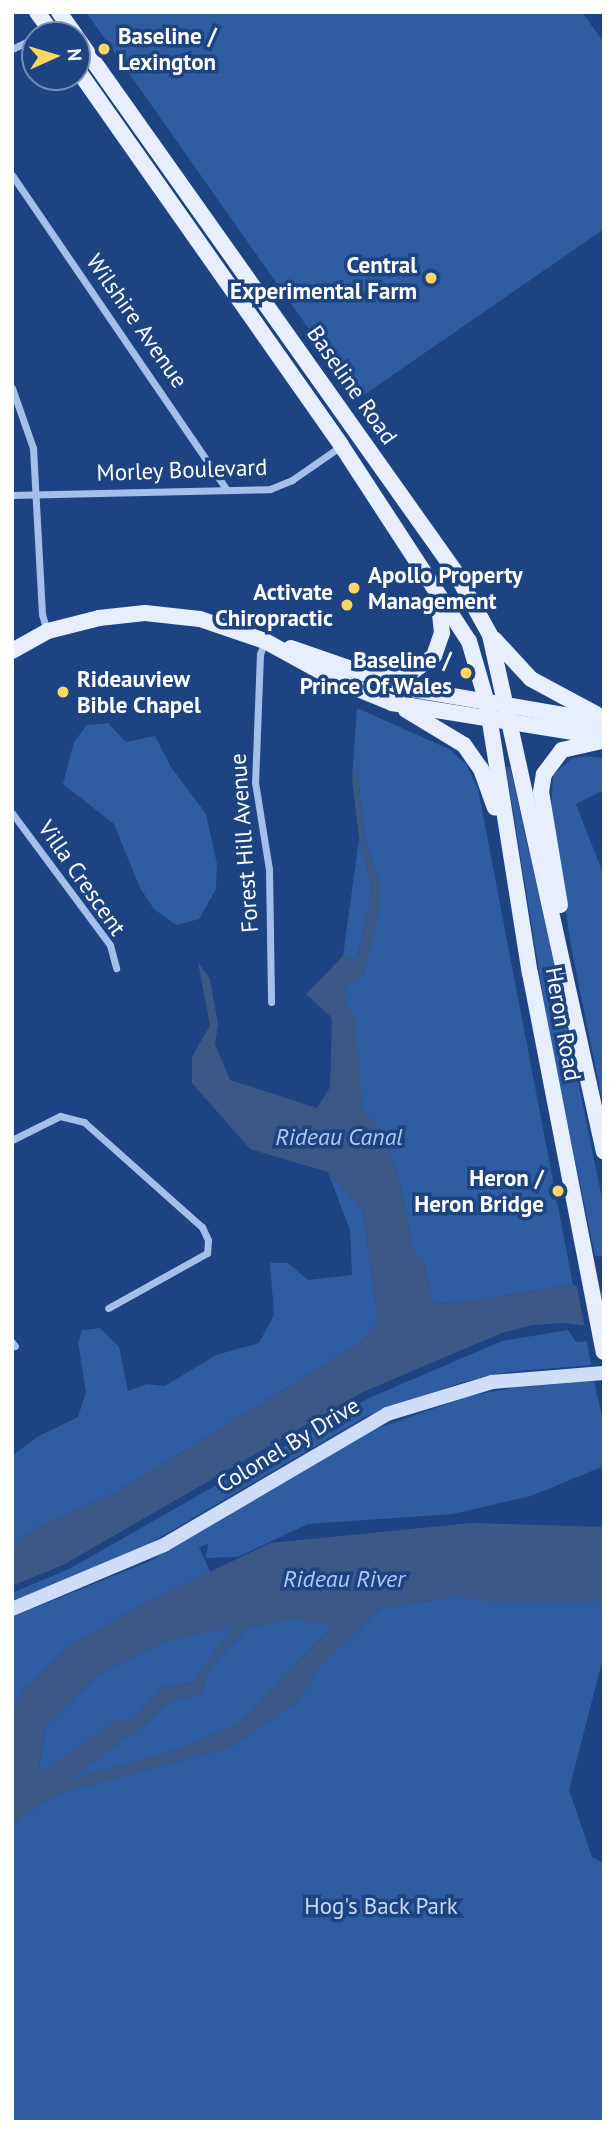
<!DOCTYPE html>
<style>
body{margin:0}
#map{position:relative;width:616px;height:2134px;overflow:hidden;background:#1d4383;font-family:"PT Sans",sans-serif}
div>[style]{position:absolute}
.green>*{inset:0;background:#305ca1}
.water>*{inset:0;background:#3b5887}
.pier>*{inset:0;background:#1d4383}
.minor>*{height:7px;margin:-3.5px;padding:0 3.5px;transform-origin:3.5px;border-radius:3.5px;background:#a3bfea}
.secondary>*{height:14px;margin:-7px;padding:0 7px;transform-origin:7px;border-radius:7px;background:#cedef8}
.primary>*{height:16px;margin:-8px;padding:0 8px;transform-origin:8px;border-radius:8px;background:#e7eefe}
.dots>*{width:19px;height:19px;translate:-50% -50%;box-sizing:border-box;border:4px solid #1d4383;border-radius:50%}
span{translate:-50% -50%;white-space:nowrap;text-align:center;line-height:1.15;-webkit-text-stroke:7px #1d4383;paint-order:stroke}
.poi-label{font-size:23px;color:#fff;font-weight:700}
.left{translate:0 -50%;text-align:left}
.right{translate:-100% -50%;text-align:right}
.street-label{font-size:23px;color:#fff}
.park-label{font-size:23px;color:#c7daf7}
.water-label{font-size:24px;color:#aec9f2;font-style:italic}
.frame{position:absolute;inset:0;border:14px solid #fff;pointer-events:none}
.north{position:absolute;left:21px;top:21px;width:70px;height:70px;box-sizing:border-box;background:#1d4383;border:2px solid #778eb5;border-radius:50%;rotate:86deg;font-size:19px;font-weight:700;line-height:28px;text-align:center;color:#fff}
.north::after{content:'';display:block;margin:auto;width:24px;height:32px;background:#fad761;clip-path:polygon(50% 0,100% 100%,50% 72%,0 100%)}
</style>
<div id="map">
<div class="green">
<div style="clip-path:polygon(86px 12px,582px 12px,604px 43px,604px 229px,358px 399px)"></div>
<div style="clip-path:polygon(357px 708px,449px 749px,466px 764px,478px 789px,573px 1285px,449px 1304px,433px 1302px,425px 1265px,414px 1255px,398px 1175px,385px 1138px,363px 1110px,346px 1004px,346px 986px,363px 976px,379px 910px,379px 880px,365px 840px,357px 769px,352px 778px)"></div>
<div style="clip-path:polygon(108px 723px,126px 742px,155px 736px,171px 767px,206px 814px,217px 864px,216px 889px,199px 919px,176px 925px,154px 909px,140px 888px,114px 824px,63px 784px,74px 742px,87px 725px)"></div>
<div style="clip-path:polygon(585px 756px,604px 758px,604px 790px,576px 804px,604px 876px,604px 1110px,571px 946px,551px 813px,553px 775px,571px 759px)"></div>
<div style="clip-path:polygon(506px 767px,510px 767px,554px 963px,604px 1208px,604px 1256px,595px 1256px,550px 1039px)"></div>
<div style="clip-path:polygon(359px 839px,372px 889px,358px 955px,354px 959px,343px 956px)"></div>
<div style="clip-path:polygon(328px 1172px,363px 1211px,378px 1322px,363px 1341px,117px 1492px,38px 1527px,12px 1545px,12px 1456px,37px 1437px,78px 1417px,86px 1392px,78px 1342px,82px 1330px,100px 1328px,119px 1347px,128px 1391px,147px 1384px,165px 1386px,216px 1355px,259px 1343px,274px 1315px,270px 1263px,288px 1263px,308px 1280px,352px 1275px,350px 1230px)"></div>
<div style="clip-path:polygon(568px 1330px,576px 1342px,587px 1341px,591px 1365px,508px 1372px,463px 1382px,367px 1416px,147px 1545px,12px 1602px,12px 1593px,69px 1569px,369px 1398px,502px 1341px)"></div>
<div style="clip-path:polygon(594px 1381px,604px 1425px,604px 1466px,531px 1496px,453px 1514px,308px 1524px,238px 1557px,206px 1558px,208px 1544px,199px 1547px,211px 1574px,147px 1602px,70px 1646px,23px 1690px,12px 1714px,12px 1617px,150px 1561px,370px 1431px,466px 1397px,511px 1388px)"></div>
<div style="clip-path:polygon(459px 1596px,505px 1602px,604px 1602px,604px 1654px,569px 1790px,592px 1857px,604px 1863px,604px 2122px,12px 2122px,12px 1833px,22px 1816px,61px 1793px,231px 1747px,298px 1701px,322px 1664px,381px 1608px)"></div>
<div style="clip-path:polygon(294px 1618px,334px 1625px,238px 1724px,171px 1752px,68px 1780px,144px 1725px,168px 1702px,201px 1694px,210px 1667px,247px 1629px)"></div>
<div style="clip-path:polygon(235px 1625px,193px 1682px,161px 1688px,133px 1720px,38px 1776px,46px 1725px,100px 1673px,163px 1642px)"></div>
</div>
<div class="water">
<div style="clip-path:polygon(357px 767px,365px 840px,379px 880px,379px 916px,363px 976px,346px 986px,346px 1004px,355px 1018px,363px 1110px,385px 1138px,398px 1175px,414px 1254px,425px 1265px,433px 1302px,449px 1304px,573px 1285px,604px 1290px,604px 1328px,563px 1323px,532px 1325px,502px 1333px,410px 1372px,361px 1393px,65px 1564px,12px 1586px,12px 1545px,38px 1527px,117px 1492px,363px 1341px,378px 1322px,363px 1211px,328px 1172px,250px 1149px,192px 1083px,192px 1057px,210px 1025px,198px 962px,210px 979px,218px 1025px,215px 1044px,230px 1080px,317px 1108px,330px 1087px,332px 1018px,306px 994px,343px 956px,354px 959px,358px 955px,372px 889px,359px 839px,352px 778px)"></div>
<div style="clip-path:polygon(evenodd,471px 1523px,604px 1527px,604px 1602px,493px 1602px,459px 1596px,381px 1608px,322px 1664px,298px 1701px,231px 1747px,61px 1793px,22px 1816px,12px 1833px,12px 1714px,23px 1690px,70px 1646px,147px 1602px,270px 1543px,471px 1523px,294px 1618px,333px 1626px,238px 1724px,171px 1752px,70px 1779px,144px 1725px,168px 1702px,201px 1694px,210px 1667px,247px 1629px,294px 1618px,471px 1523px,234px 1626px,193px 1682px,161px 1688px,133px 1720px,116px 1720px,38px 1775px,46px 1725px,100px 1673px,163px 1642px,234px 1626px)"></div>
</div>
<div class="pier">
<div style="clip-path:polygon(576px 1282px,600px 1286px,604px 1332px,585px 1329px)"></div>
</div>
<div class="minor">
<div style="left:12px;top:49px;width:25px;rotate:-26deg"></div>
<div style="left:12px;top:175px;width:381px;rotate:55.7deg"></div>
<div style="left:12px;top:388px;width:64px;rotate:70.7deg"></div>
<div style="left:33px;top:448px;width:166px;rotate:86.9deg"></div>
<div style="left:42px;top:614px;width:18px;rotate:74deg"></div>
<div style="left:12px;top:495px;width:258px;rotate:-1.3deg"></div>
<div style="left:270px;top:489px;width:24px;rotate:-22deg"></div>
<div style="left:292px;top:480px;width:60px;rotate:-34.8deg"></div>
<div style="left:265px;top:641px;width:14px;rotate:111deg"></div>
<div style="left:260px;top:654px;width:128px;rotate:92.2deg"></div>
<div style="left:255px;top:782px;width:88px;rotate:80.9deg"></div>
<div style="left:269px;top:869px;width:133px;rotate:89.1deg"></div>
<div style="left:12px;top:813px;width:164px;rotate:53.4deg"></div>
<div style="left:110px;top:945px;width:24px;rotate:75deg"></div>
<div style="left:12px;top:1140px;width:54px;rotate:-26.6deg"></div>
<div style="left:60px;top:1116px;width:25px;rotate:14deg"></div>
<div style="left:84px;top:1122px;width:158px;rotate:41.7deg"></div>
<div style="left:202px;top:1227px;width:14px;rotate:65deg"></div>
<div style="left:208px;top:1240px;width:13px;rotate:94deg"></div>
<div style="left:207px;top:1253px;width:113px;rotate:150.9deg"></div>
<div style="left:12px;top:1342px;width:5px;rotate:53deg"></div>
</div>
<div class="secondary">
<div style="left:12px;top:1609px;width:165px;rotate:-22.8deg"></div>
<div style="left:164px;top:1545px;width:259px;rotate:-30.4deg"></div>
<div style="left:387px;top:1414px;width:110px;rotate:-16.9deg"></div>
<div style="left:492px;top:1382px;width:112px;rotate:-4.6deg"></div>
</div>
<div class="primary">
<div style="left:37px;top:12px;width:29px;rotate:54deg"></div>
<div style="left:59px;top:12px;width:28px;rotate:55deg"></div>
<div style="left:77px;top:38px;width:652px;rotate:54.68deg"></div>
<div style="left:454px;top:570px;width:74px;rotate:61deg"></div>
<div style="left:490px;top:635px;width:529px;rotate:77.57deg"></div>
<div style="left:77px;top:69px;width:459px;rotate:54.9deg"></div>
<div style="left:341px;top:445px;width:234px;rotate:56.9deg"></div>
<div style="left:469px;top:641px;width:65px;rotate:73.8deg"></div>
<div style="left:487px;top:703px;width:273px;rotate:81deg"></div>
<div style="left:530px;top:973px;width:386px;rotate:79deg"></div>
<div style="left:494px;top:639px;width:54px;rotate:47.2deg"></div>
<div style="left:531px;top:679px;width:74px;rotate:28.3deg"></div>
<div style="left:291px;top:648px;width:122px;rotate:19.2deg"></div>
<div style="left:406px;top:688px;width:201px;rotate:9.7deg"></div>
<div style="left:12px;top:651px;width:41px;rotate:-29.1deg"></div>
<div style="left:48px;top:631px;width:53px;rotate:-14.3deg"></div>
<div style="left:99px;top:618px;width:46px;rotate:-6.2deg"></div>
<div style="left:145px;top:613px;width:55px;rotate:6.2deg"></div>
<div style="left:200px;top:619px;width:69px;rotate:18.7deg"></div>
<div style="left:265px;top:641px;width:81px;rotate:28.8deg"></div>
<div style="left:336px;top:680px;width:61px;rotate:22.3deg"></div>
<div style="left:392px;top:703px;width:215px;rotate:9.1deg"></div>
<div style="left:380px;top:675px;width:32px;rotate:-5deg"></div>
<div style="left:412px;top:672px;width:27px;rotate:-36deg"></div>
<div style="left:434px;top:656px;width:24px;rotate:-71deg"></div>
<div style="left:442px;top:633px;width:39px;rotate:-96deg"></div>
<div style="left:406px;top:710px;width:68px;rotate:31.1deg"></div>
<div style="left:464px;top:745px;width:29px;rotate:55deg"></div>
<div style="left:481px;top:769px;width:41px;rotate:70.3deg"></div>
<div style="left:560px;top:905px;width:115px;rotate:-99.5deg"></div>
<div style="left:541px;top:792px;width:18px;rotate:-81deg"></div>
<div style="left:544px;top:774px;width:30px;rotate:-53deg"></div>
<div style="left:562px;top:750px;width:41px;rotate:-12.7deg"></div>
</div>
<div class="dots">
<div style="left:104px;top:49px;background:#fad761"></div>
<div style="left:431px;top:278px;background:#fad761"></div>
<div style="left:354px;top:588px;background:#fad761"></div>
<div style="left:347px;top:605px;background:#fad761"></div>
<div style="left:466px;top:673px;background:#fad761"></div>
<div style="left:63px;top:692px;background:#fad761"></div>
<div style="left:558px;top:1191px;background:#fad761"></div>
</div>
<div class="poi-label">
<span class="left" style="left:118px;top:49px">Baseline /<br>Lexington</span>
<span class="right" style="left:417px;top:278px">Central<br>Experimental Farm</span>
<span class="left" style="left:368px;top:588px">Apollo Property<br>Management</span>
<span class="right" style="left:333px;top:605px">Activate<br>Chiropractic</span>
<span class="right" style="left:452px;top:673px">Baseline /<br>Prince Of Wales</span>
<span class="left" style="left:77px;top:692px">Rideauview<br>Bible Chapel</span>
<span class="right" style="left:544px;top:1191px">Heron /<br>Heron Bridge</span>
</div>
<div class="street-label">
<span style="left:137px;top:321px;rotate:55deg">Wilshire Avenue</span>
<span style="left:352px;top:385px;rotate:55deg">Baseline Road</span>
<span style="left:182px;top:470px;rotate:-2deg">Morley Boulevard</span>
<span style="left:244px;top:843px;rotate:-94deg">Forest Hill Avenue</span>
<span style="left:82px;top:878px;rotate:55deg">Villa Crescent</span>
<span style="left:563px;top:1024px;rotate:80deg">Heron Road</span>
<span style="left:288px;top:1445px;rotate:-31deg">Colonel By Drive</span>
</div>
<div class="park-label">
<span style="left:381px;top:1906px">Hog's Back Park</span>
</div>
<div class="water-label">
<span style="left:339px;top:1137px">Rideau Canal</span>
<span style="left:344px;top:1579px">Rideau River</span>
</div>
<div class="frame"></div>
<div class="north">N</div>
</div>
